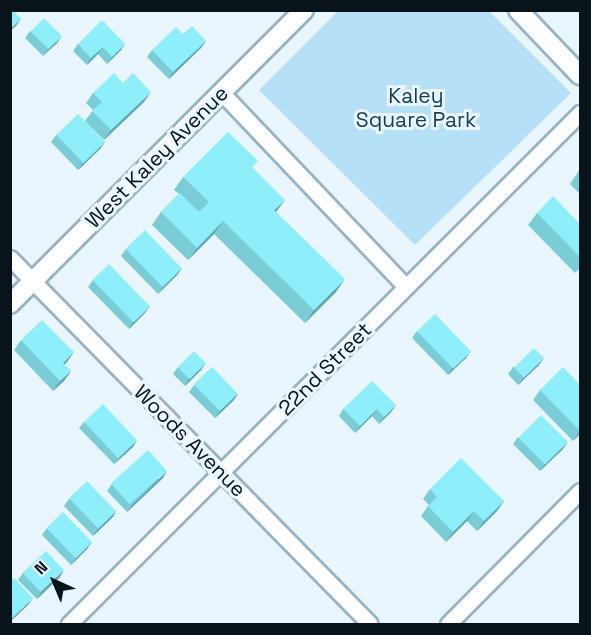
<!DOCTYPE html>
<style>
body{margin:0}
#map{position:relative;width:591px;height:635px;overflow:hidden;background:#eaf6fd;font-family:"Space Grotesk",sans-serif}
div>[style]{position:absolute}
.green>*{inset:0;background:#b6e0f8}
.roads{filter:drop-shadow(2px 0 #96b4c5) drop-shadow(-2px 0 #96b4c5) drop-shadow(0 2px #96b4c5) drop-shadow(0 -2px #96b4c5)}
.minor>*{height:15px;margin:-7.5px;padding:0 7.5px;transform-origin:7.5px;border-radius:7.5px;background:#fff}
.tertiary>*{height:18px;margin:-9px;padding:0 9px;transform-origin:9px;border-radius:9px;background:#fff}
.wall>*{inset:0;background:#7acdd7}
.shaded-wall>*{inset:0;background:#63a7af}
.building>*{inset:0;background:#8eeefa;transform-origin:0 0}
span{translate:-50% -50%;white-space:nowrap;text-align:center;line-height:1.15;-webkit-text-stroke:6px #eaf6fd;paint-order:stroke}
.park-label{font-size:21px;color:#143e52}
.street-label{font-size:21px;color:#09141a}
.frame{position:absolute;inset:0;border:12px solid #09141a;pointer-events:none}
.north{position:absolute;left:24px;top:551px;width:60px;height:60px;-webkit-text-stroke:4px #eaf6fd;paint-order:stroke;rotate:316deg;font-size:16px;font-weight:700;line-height:24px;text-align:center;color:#09141a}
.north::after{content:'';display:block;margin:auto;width:21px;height:27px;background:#09141a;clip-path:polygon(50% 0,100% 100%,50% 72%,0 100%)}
</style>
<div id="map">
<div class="green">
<div style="clip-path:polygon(489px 11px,571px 93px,415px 245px,259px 90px,338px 11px)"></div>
</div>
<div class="roads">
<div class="minor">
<div style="left:222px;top:93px;width:267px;rotate:46.5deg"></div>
<div style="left:10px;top:258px;width:513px;rotate:45.47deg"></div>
<div style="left:69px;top:624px;width:723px;rotate:-45deg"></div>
<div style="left:448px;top:624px;width:187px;rotate:-45.2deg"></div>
</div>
<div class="tertiary">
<div style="left:518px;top:10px;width:90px;rotate:46.4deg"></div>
<div style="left:10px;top:304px;width:416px;rotate:-45deg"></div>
</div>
</div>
<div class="wall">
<div style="clip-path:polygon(30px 31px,57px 43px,43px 56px,25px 38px)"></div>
<div style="clip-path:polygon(183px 34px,206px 41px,201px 48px,169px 79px,147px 57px,152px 50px)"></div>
<div style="clip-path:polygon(78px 44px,125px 44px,120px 51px,107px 64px,98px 54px,87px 65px,73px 51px)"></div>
<div style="clip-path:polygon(123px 83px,144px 102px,104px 140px,85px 121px,93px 110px,86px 103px,93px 93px)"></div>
<div style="clip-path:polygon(56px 135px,105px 142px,100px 149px,78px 170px,51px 142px)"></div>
<div style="clip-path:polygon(253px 168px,276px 212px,336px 292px,305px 323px,214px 234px,188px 260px,152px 225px,161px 212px,179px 194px,174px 190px,183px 177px)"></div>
<div style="clip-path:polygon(580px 169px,580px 194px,570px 184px)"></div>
<div style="clip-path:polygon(537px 213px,580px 224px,580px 268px,575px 273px,528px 225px)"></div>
<div style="clip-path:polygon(126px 249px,182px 268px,177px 275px,158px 294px,121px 256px)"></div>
<div style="clip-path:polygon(93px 280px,150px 306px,145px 313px,129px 329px,88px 287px)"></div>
<div style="clip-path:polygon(417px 331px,466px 358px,448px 375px,412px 338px)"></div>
<div style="clip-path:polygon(21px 340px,74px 352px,64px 365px,71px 371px,64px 381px,53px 391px,14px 350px)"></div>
<div style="clip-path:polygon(539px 365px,518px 385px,508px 374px,513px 367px)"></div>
<div style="clip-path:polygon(178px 367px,201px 370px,185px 386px,173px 374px)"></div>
<div style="clip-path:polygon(194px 385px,238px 394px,233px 401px,215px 418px,189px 392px)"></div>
<div style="clip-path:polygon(580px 385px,580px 434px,573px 441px,533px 400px,540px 390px)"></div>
<div style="clip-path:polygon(396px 405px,391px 412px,379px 424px,372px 416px,355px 433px,339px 416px,343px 409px)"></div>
<div style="clip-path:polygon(84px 422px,137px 440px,133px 447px,114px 464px,79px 428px)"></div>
<div style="clip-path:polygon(518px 437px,563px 449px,540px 471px,513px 444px)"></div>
<div style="clip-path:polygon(163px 478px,127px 512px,107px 491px,112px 484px)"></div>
<div style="clip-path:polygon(430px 489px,504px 501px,497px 511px,477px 531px,467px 521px,446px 542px,421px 516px,429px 505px,423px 499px)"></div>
<div style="clip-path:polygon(69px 499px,116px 511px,112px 518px,93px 536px,64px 506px)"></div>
<div style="clip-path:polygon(47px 528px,92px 542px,87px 549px,71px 565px,42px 535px)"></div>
<div style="clip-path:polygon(23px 573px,60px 577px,37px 599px,18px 580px)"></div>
</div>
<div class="shaded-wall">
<div style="clip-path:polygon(21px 19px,16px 26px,10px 31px,10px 29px)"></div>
<div style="clip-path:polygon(62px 36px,57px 43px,43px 56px,48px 50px)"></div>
<div style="clip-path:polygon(206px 41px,201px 48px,169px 79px,173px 72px)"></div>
<div style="clip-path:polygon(125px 44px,120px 51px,107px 64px,112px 57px)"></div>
<div style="clip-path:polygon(103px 47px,98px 54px,87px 65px,91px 58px)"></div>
<div style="clip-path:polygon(151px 92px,144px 102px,104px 140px,111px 130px)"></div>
<div style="clip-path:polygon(105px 142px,100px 149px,78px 170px,83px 163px)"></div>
<div style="clip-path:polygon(285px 200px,276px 212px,274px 210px)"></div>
<div style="clip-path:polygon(223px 221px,214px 234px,188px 260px,197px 248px)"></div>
<div style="clip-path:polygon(182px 268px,177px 275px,158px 294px,163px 287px)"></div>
<div style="clip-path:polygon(345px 279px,336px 292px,305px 323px,314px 310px)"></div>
<div style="clip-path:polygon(150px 306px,145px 313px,129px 329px,133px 322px)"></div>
<div style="clip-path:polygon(471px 351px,466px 358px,448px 375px,452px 368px)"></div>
<div style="clip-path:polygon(74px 352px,67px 362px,56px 373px,63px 363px)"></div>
<div style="clip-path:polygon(544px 358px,539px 365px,518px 385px,523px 378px)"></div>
<div style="clip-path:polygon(206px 363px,201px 370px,185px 386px,189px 379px)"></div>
<div style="clip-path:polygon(71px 371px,64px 381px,53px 391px,60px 381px)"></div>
<div style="clip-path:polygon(238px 394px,233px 401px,215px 418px,220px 411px)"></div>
<div style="clip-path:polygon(396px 405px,391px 412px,379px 424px,384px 417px)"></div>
<div style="clip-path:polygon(377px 409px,372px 416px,355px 433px,360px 426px)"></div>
<div style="clip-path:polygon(580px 431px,580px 434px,573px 441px)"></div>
<div style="clip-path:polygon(137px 440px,133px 447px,114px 464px,119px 458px)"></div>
<div style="clip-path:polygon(568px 442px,563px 449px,540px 471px,545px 464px)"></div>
<div style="clip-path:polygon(167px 471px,163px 478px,127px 512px,132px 505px)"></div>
<div style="clip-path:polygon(504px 501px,497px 511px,477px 531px,484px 521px)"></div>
<div style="clip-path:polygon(116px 511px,112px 518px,93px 536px,98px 529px)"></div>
<div style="clip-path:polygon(474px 511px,467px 521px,446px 542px,453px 532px)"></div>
<div style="clip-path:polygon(92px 542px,87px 549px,71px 565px,76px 558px)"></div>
<div style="clip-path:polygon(64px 570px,60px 577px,37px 599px,41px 592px)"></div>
<div style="clip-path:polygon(33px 598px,28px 605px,10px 622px,11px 619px)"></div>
</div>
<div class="building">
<div style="clip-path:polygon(10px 10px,13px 10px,21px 19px,10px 29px)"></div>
<div style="left:44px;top:18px;width:25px;height:19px;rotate:45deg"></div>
<div style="clip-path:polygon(102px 20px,125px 44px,112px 57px,103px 47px,91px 58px,78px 44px)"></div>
<div style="clip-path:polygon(192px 26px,206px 41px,173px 72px,152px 50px,176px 27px,183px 34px)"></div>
<div style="clip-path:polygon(114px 73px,123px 83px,133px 73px,151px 92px,111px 130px,92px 111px,102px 102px,93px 93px)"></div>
<div style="left:78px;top:114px;width:39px;height:30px;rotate:46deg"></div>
<div style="clip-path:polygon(228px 132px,258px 161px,252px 167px,285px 200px,274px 210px,345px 279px,314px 310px,223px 221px,197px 248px,161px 212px,180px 193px,199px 212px,209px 202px,183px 177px)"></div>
<div style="clip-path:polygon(553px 196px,580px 224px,580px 257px,537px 213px)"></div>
<div style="left:145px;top:230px;width:53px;height:27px;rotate:46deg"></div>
<div style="left:109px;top:264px;width:59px;height:23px;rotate:46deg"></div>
<div style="left:435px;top:314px;width:52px;height:25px;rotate:46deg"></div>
<div style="clip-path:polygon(42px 320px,74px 352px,63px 363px,71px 371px,60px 381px,21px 340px)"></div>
<div style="left:534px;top:348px;width:14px;height:28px;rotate:45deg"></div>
<div style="left:194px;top:351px;width:17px;height:23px;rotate:45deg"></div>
<div style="left:212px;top:367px;width:37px;height:25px;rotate:46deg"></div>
<div style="clip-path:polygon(563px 367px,580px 385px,580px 431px,540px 390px)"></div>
<div style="clip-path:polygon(372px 381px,396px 405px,384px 417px,377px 409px,360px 426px,343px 409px)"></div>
<div style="left:103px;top:404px;width:50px;height:26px;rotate:47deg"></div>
<div style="left:541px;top:415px;width:38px;height:32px;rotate:45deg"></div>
<div style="left:148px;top:450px;width:28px;height:50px;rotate:48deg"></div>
<div style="clip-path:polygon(461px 458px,504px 501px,484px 521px,474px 511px,453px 532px,428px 506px,437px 497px,430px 489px)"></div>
<div style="left:87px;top:481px;width:42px;height:25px;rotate:46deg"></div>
<div style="left:63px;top:512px;width:42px;height:23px;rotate:46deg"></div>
<div style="left:46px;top:551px;width:26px;height:32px;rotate:47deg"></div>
<div style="clip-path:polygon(14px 578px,33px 598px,11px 619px,10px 581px)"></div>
</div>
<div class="park-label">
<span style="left:416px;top:108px">Kaley<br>Square Park</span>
</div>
<div class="street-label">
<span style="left:157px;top:157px;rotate:-45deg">West Kaley Avenue</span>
<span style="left:325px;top:369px;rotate:-45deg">22nd Street</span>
<span style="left:190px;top:441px;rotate:45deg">Woods Avenue</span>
</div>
<div class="frame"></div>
<div class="north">N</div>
</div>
